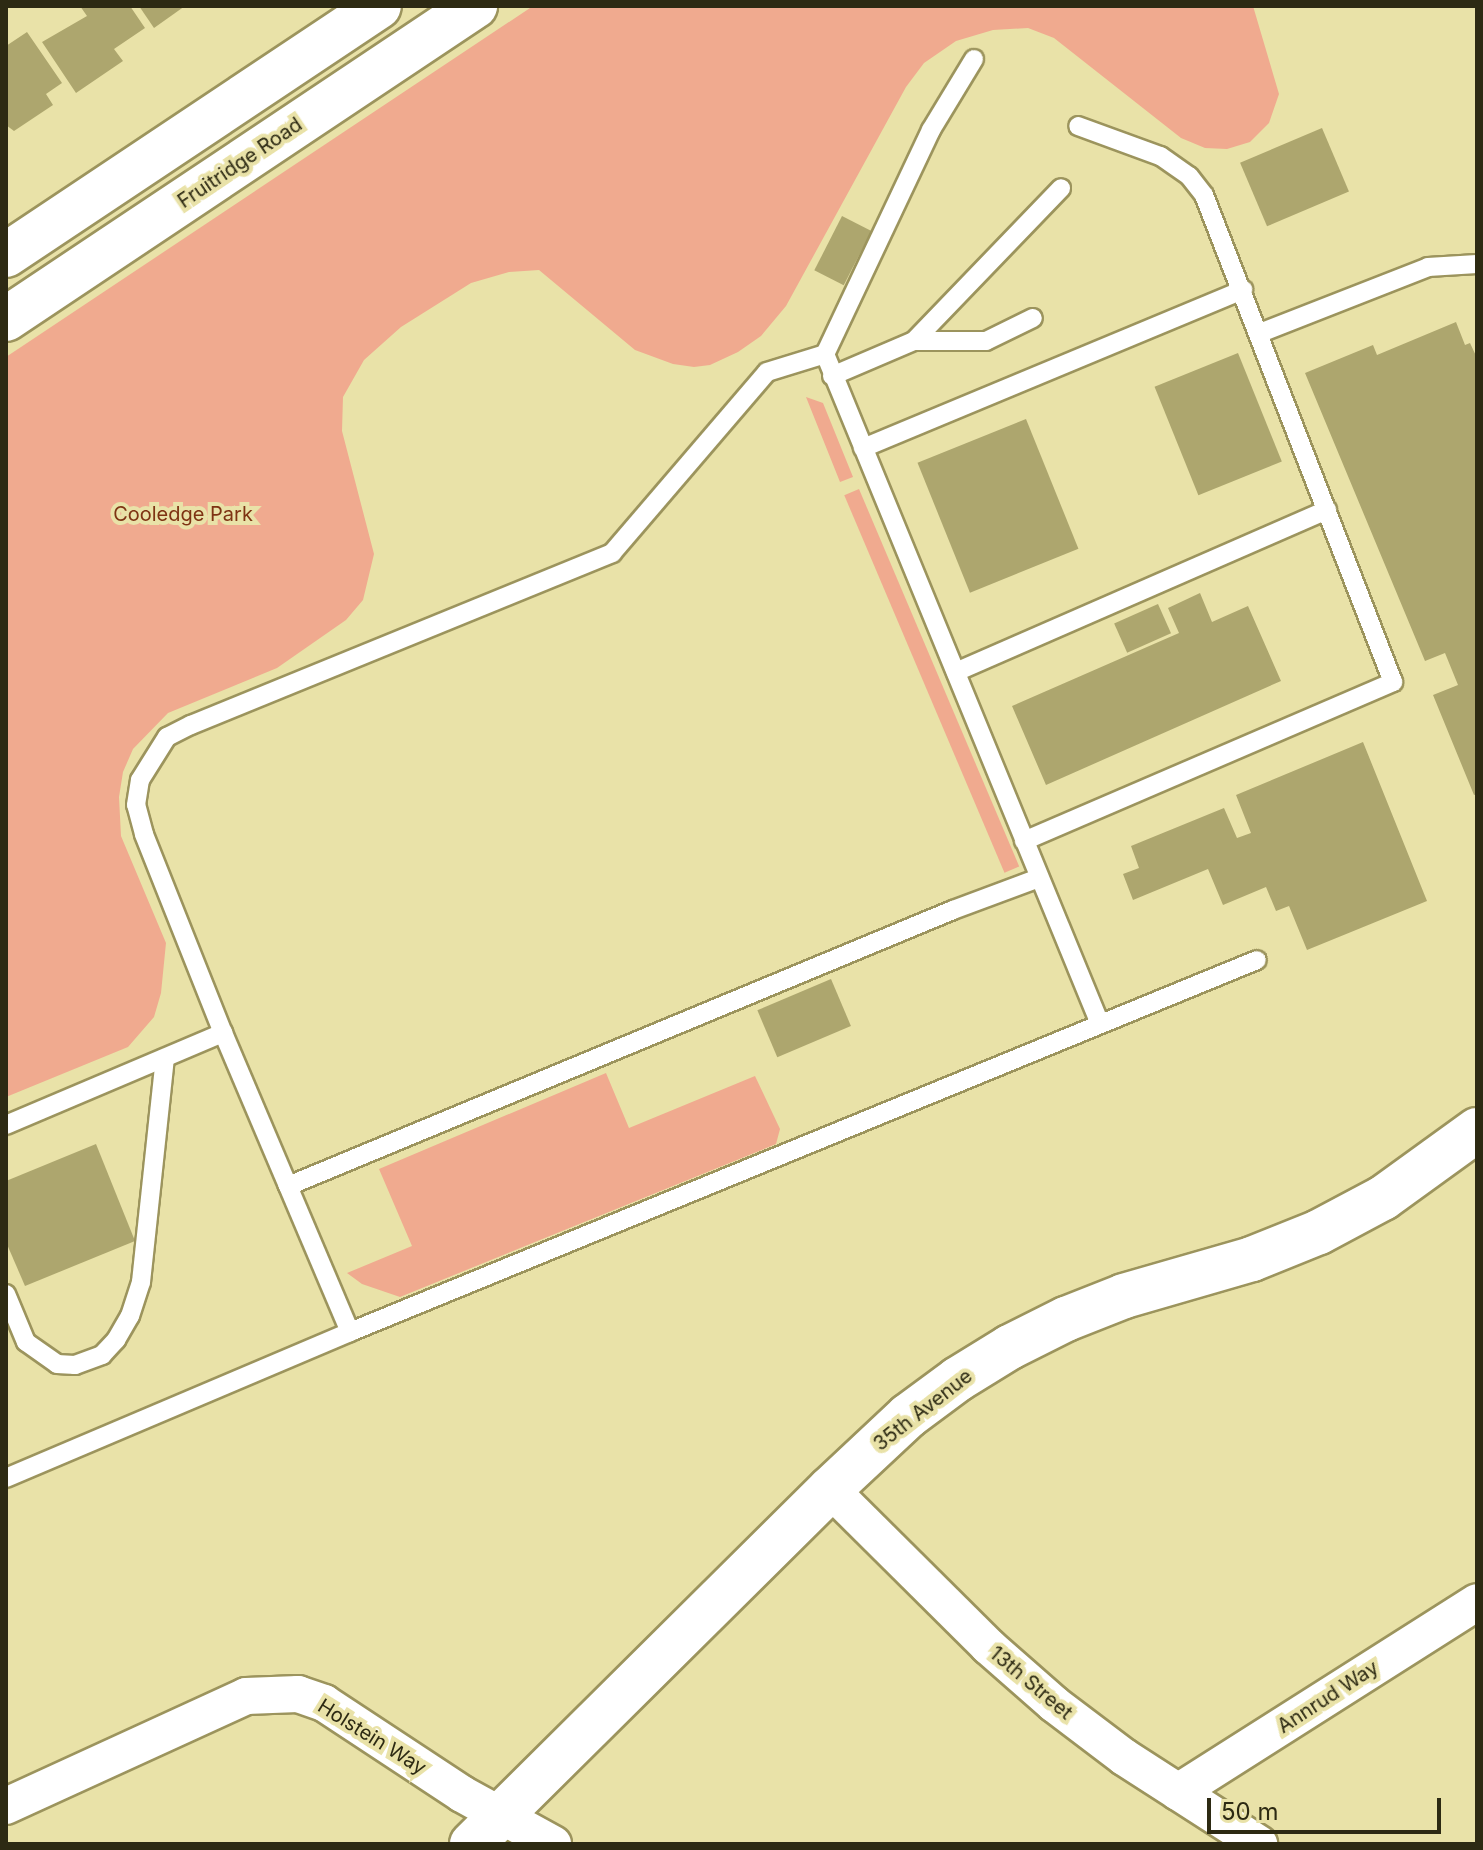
<!DOCTYPE html>
<style>
body{margin:0}
#map{position:relative;width:1483px;height:1850px;overflow:hidden;background:#e9e2a8;font-family:Inter,sans-serif}
div>[style]{position:absolute}
.green>*{inset:0;background:#f0aa8f;transform-origin:0 0}
.building>*{inset:0;background:#ada66e;transform-origin:0 0}
.roads{filter:drop-shadow(2px 0 #9c945d) drop-shadow(-2px 0 #9c945d) drop-shadow(0 2px #9c945d) drop-shadow(0 -2px #9c945d)}
.lane>*{height:18px;margin:-9px;padding:0 9px;transform-origin:9px;border-radius:9px;background:#fff}
.street>*{height:36px;margin:-18px;padding:0 18px;transform-origin:18px;border-radius:18px;background:#fff}
.secondary>*{height:44px;margin:-22px;padding:0 22px;transform-origin:22px;border-radius:22px;background:#fff}
span{translate:-50% -50%;white-space:nowrap;text-align:center;line-height:1.15;-webkit-text-stroke:8px #e9e2a8;paint-order:stroke}
.street-label{font-size:20px;color:#2d2a13}
.park-label{font-size:20px;color:#7e3313}
.frame{position:absolute;inset:0;border:8px solid #2d2a13;pointer-events:none}
.scale{position:absolute;left:1207px;top:1798px;width:234px;height:36px;box-sizing:border-box;border:4px solid #2d2a13;border-top:0;padding-left:10px;font-size:24px;line-height:28px;white-space:nowrap;color:#2d2a13;-webkit-text-stroke:6px #e9e2a8;paint-order:stroke}
</style>
<div id="map">
<div class="green">
<div style="clip-path:polygon(533px 6px,1253px 6px,1279px 94px,1269px 123px,1250px 142px,1227px 149px,1205px 148px,1181px 138px,1054px 38px,1028px 28px,993px 30px,956px 41px,924px 63px,906px 87px,786px 306px,761px 336px,738px 352px,710px 365px,694px 367px,673px 364px,635px 350px,539px 270px,509px 272px,471px 283px,401px 327px,364px 360px,343px 397px,342px 431px,374px 554px,363px 600px,346px 620px,277px 668px,168px 713px,133px 749px,123px 772px,119px 797px,121px 836px,166px 943px,161px 993px,154px 1017px,128px 1047px,6px 1097px,6px 357px)"></div>
<div style="clip-path:polygon(806px 397px,823px 403px,853px 477px,840px 482px)"></div>
<div style="left:859px;top:489px;width:410px;height:16px;rotate:67deg"></div>
<div style="clip-path:polygon(606px 1073px,629px 1128px,755px 1076px,780px 1129px,776px 1144px,400px 1297px,362px 1284px,347px 1273px,412px 1246px,379px 1169px)"></div>
</div>
<div class="building">
<div style="clip-path:polygon(80px 6px,130px 6px,145px 28px,114px 49px,123px 61px,76px 93px,42px 42px,87px 16px)"></div>
<div style="clip-path:polygon(139px 6px,185px 6px,154px 28px)"></div>
<div style="clip-path:polygon(27px 32px,62px 83px,46px 94px,53px 105px,14px 131px,6px 125px,6px 46px)"></div>
<div style="left:1322px;top:128px;width:69px;height:89px;rotate:67deg"></div>
<div style="left:842px;top:216px;width:33px;height:61px;rotate:27deg"></div>
<div style="clip-path:polygon(1456px 322px,1465px 345px,1470px 343px,1477px 358px,1477px 794px,1474px 795px,1433px 695px,1458px 685px,1445px 653px,1425px 661px,1305px 373px,1373px 345px,1377px 355px)"></div>
<div style="left:1238px;top:353px;width:117px;height:90px;rotate:68deg"></div>
<div style="left:1026px;top:419px;width:140px;height:117px;rotate:68deg"></div>
<div style="clip-path:polygon(1200px 593px,1212px 622px,1248px 606px,1281px 681px,1046px 785px,1012px 706px,1179px 633px,1168px 608px)"></div>
<div style="left:1158px;top:604px;width:32px;height:48px;rotate:66deg"></div>
<div style="clip-path:polygon(1363px 742px,1427px 901px,1307px 950px,1289px 906px,1276px 911px,1266px 887px,1223px 905px,1208px 869px,1133px 900px,1123px 874px,1139px 868px,1131px 846px,1224px 808px,1237px 838px,1251px 833px,1236px 795px)"></div>
<div style="left:831px;top:979px;width:51px;height:80px;rotate:67deg"></div>
<div style="clip-path:polygon(96px 1144px,135px 1241px,25px 1286px,6px 1242px,6px 1181px)"></div>
</div>
<div class="roads">
<div class="lane">
<div style="left:974px;top:59px;width:83px;rotate:121.2deg"></div>
<div style="left:931px;top:130px;width:248px;rotate:115.3deg"></div>
<div style="left:825px;top:354px;width:724px;rotate:67.68deg"></div>
<div style="left:1260px;top:333px;width:180px;rotate:-21.4deg"></div>
<div style="left:1428px;top:267px;width:49px;rotate:-3.5deg"></div>
<div style="left:914px;top:341px;width:72px"></div>
<div style="left:986px;top:341px;width:52px;rotate:-26.1deg"></div>
<div style="left:832px;top:376px;width:89px;rotate:-23.1deg"></div>
<div style="left:914px;top:341px;width:212px;rotate:-46.1deg"></div>
<div style="left:863px;top:448px;width:412px;rotate:-22.6deg"></div>
<div style="left:956px;top:672px;width:405px;rotate:-23.6deg"></div>
<div style="left:1024px;top:841px;width:402px;rotate:-23.3deg"></div>
<div style="left:1393px;top:682px;width:522px;rotate:-111.21deg"></div>
<div style="left:1204px;top:195px;width:24px;rotate:-128deg"></div>
<div style="left:1189px;top:176px;width:35px;rotate:-145deg"></div>
<div style="left:1160px;top:156px;width:87px;rotate:-159.9deg"></div>
<div style="left:6px;top:1125px;width:236px;rotate:-23deg"></div>
<div style="left:288px;top:1186px;width:720px;rotate:-22.54deg"></div>
<div style="left:953px;top:910px;width:92px;rotate:-20.4deg"></div>
<div style="left:6px;top:1294px;width:52px;rotate:67.4deg"></div>
<div style="left:26px;top:1342px;width:38px;rotate:35deg"></div>
<div style="left:57px;top:1364px;width:18px;rotate:3deg"></div>
<div style="left:75px;top:1365px;width:29px;rotate:-20deg"></div>
<div style="left:102px;top:1355px;width:21px;rotate:-47deg"></div>
<div style="left:116px;top:1340px;width:28px;rotate:-60deg"></div>
<div style="left:130px;top:1316px;width:36px;rotate:-72deg"></div>
<div style="left:141px;top:1282px;width:225px;rotate:-83.9deg"></div>
<div style="left:350px;top:1332px;width:325px;rotate:-113deg"></div>
<div style="left:223px;top:1033px;width:214px;rotate:-111.7deg"></div>
<div style="left:144px;top:834px;width:30px;rotate:-105deg"></div>
<div style="left:136px;top:805px;width:25px;rotate:-81deg"></div>
<div style="left:140px;top:780px;width:51px;rotate:-57.9deg"></div>
<div style="left:167px;top:737px;width:27px;rotate:-27deg"></div>
<div style="left:191px;top:725px;width:455px;rotate:-22.2deg"></div>
<div style="left:612px;top:553px;width:238px;rotate:-49.4deg"></div>
<div style="left:767px;top:372px;width:61px;rotate:-17.2deg"></div>
<div style="left:6px;top:1478px;width:374px;rotate:-23deg"></div>
<div style="left:350px;top:1332px;width:980px;rotate:-22.3deg"></div>
</div>
<div class="street">
<div style="left:830px;top:1489px;width:223px;rotate:44.8deg"></div>
<div style="left:988px;top:1646px;width:88px;rotate:41.3deg"></div>
<div style="left:1054px;top:1704px;width:88px;rotate:37.1deg"></div>
<div style="left:1124px;top:1757px;width:161px;rotate:32.8deg"></div>
<div style="left:1178px;top:1792px;width:354px;rotate:-32.4deg"></div>
<div style="left:6px;top:1806px;width:264px;rotate:-24.6deg"></div>
<div style="left:246px;top:1696px;width:52px;rotate:-2.2deg"></div>
<div style="left:298px;top:1694px;width:28px;rotate:19deg"></div>
<div style="left:324px;top:1703px;width:165px;rotate:33.4deg"></div>
<div style="left:462px;top:1794px;width:104px;rotate:28.8deg"></div>
</div>
<div class="secondary">
<div style="left:6px;top:255px;width:448px;rotate:-33.7deg"></div>
<div style="left:6px;top:319px;width:564px;rotate:-33.72deg"></div>
<div style="left:472px;top:1844px;width:504px;rotate:-44.76deg"></div>
<div style="left:830px;top:1489px;width:107px;rotate:-43.1deg"></div>
<div style="left:908px;top:1416px;width:62px;rotate:-36.5deg"></div>
<div style="left:958px;top:1379px;width:61px;rotate:-31.6deg"></div>
<div style="left:1010px;top:1347px;width:63px;rotate:-26.6deg"></div>
<div style="left:1066px;top:1319px;width:62px;rotate:-21.6deg"></div>
<div style="left:1124px;top:1296px;width:133px;rotate:-16.1deg"></div>
<div style="left:1252px;top:1259px;width:72px;rotate:-21.9deg"></div>
<div style="left:1319px;top:1232px;width:72px;rotate:-28deg"></div>
<div style="left:1383px;top:1198px;width:116px;rotate:-35.9deg"></div>
</div>
</div>
<div class="street-label">
<span style="left:240px;top:163px;rotate:-34deg">Fruitridge Road</span>
<span style="left:923px;top:1410px;rotate:-38deg">35th Avenue</span>
<span style="left:1031px;top:1683px;rotate:40deg">13th Street</span>
<span style="left:1328px;top:1697px;rotate:-33deg">Annrud Way</span>
<span style="left:372px;top:1737px;rotate:32deg">Holstein Way</span>
</div>
<div class="park-label">
<span style="left:183px;top:514px">Cooledge Park</span>
</div>
<div class="frame"></div>
<div class="scale">50 m</div>
</div>
